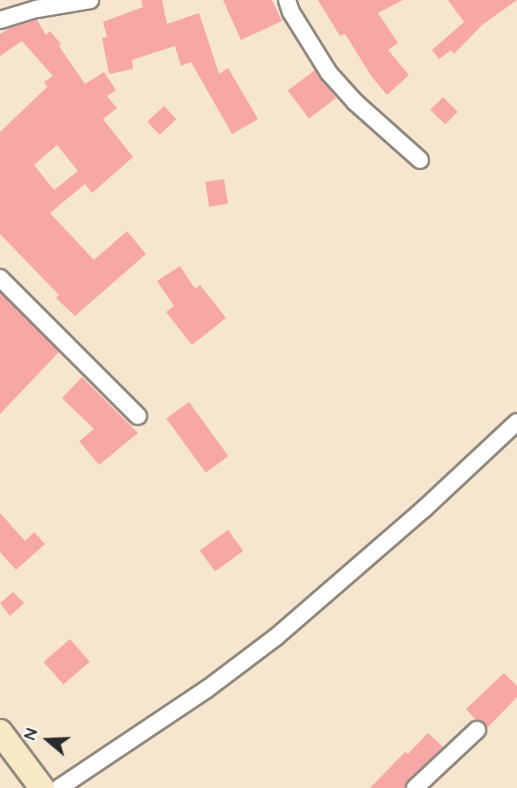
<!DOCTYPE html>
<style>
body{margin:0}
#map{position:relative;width:517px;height:788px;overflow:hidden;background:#f6e5cf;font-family:"Architects Daughter",sans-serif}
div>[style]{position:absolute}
.building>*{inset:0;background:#f7a8a6;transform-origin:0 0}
.roads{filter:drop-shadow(2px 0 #90887d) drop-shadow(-2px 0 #90887d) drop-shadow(0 2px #90887d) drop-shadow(0 -2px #90887d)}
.street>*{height:16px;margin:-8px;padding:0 8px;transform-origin:8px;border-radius:8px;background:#fff}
.secondary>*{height:24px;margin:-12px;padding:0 12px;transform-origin:12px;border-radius:12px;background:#f6e9c3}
span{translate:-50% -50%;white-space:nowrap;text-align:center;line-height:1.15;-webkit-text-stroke:6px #fff;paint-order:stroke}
.north{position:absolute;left:18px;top:710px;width:60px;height:60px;-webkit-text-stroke:4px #fff;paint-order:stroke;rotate:289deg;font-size:16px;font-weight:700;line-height:24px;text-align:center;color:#2b2b2b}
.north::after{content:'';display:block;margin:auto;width:21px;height:27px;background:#2b2b2b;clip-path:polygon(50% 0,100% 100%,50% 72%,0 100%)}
</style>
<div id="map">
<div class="building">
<div style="clip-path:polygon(141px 0,162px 0,167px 24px,199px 13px,219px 74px,228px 68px,258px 119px,232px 134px,191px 62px,181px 66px,175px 46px,132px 60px,133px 69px,109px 74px,102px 38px,107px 37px,103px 22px,143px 7px)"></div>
<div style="clip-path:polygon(223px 0,272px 0,282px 21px,241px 40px)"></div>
<div style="clip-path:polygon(318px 0,403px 0,378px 13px,398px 43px,388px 50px,409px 75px,387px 95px,372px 77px,345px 34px,340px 36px)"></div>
<div style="clip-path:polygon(448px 0,517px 0,482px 25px,454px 54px,451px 50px,439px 59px,432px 50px,464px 22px)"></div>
<div style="clip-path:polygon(evenodd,37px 20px,46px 35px,50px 31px,61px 44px,59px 46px,85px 84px,104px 72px,116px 90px,107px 96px,117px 108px,103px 119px,133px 157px,92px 193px,85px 184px,50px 213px,94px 260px,127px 231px,146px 254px,75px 316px,56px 298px,59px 295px,0 234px,0 132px,47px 87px,44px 82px,53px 76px,22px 41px,0 56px,0 34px,10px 28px,37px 20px,57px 145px,78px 171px,54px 190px,34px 165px,57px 145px)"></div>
<div style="left:315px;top:70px;width:35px;height:34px;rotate:53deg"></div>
<div style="left:443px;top:97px;width:21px;height:18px;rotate:45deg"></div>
<div style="left:164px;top:106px;width:18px;height:23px;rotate:47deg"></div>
<div style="left:224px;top:179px;width:25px;height:19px;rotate:81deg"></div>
<div style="clip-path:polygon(180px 266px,195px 289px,200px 285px,226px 318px,192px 345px,166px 312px,174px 306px,157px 281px)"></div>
<div style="clip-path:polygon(0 293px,59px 352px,0 414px)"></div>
<div style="clip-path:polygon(82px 377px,138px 433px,99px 465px,79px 441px,94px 429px,62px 398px)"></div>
<div style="left:189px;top:402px;width:67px;height:28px;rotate:54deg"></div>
<div style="clip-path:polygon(0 513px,25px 541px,34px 532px,45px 544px,16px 570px,0 552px)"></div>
<div style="left:228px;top:530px;width:26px;height:35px;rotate:54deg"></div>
<div style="clip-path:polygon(13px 592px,24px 603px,10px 616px,0 603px)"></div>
<div style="left:70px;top:639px;width:30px;height:35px;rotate:49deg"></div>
<div style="clip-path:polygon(504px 673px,517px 686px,517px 697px,487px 728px,484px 722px,476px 720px,466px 709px)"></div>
<div style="clip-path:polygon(428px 733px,443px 747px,408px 780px,405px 788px,370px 788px,405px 752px,408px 754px)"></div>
</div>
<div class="roads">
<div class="street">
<div style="left:287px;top:0;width:13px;rotate:72deg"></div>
<div style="left:291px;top:12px;width:72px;rotate:58.1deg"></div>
<div style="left:329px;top:73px;width:39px;rotate:48deg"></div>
<div style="left:355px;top:102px;width:87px;rotate:41.7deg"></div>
<div style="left:0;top:20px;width:39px;rotate:-17deg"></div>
<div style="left:37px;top:9px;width:54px;rotate:-9.6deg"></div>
<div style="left:0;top:278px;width:195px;rotate:45deg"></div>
<div style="left:59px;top:788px;width:178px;rotate:-33.8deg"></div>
<div style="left:207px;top:689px;width:86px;rotate:-37deg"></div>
<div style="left:276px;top:637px;width:196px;rotate:-40.9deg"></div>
<div style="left:424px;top:509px;width:127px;rotate:-43.1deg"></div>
<div style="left:415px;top:788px;width:85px;rotate:-43.1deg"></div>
</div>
<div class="secondary">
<div style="left:0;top:732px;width:70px;rotate:53.1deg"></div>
</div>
</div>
<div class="north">N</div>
</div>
